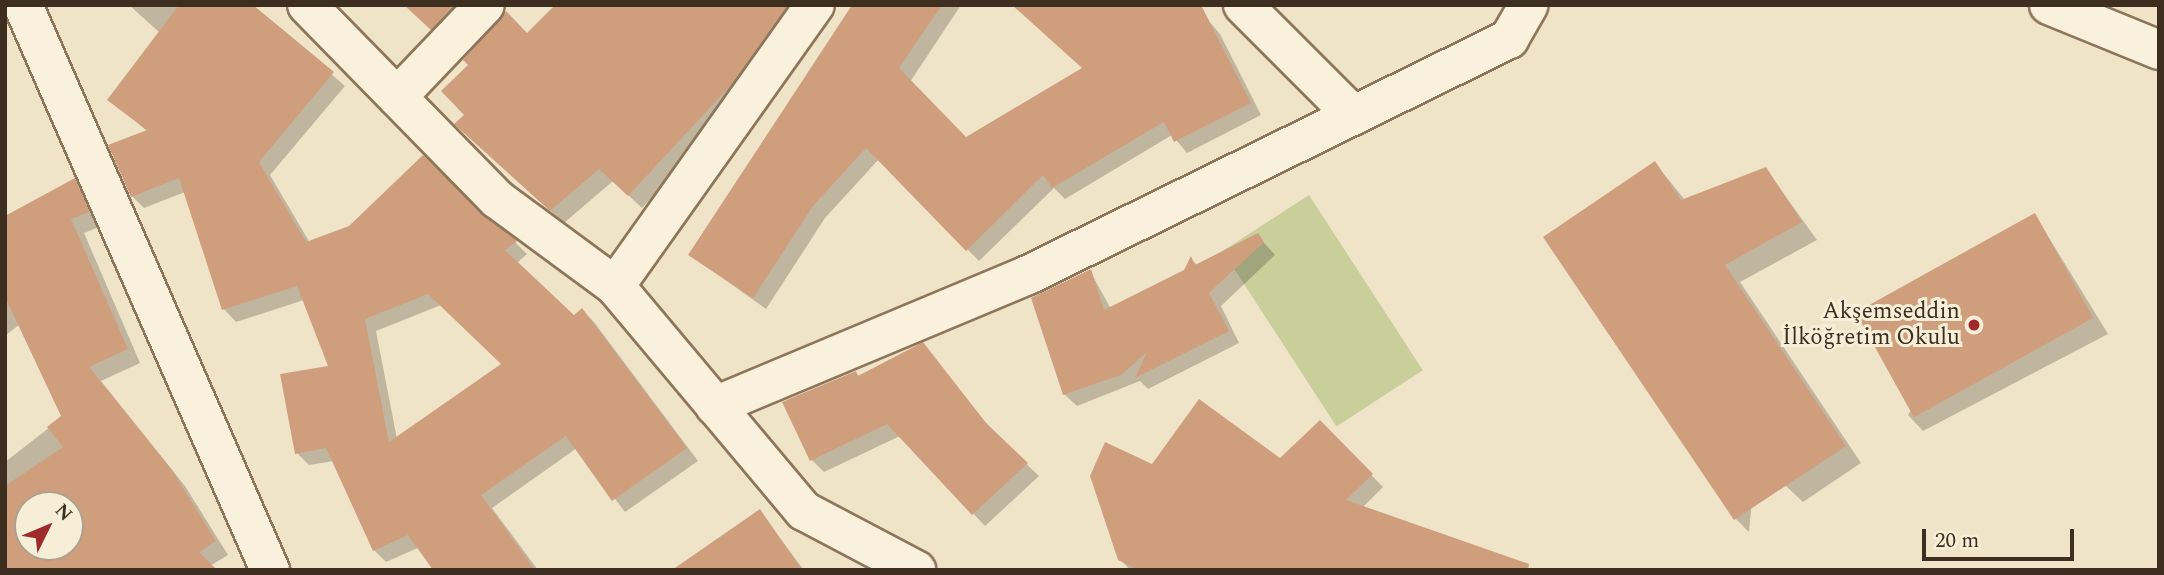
<!DOCTYPE html>
<meta charset="utf-8">
<style>
body{margin:0}
#map{position:relative;width:2164px;height:575px;overflow:hidden;background:#f0e4c8;font-family:Spectral,serif}
div>[style]{position:absolute}
.green>*{inset:0;background:#c9cf9b;transform-origin:0 0}
.shadow>*{inset:0;background:#0003}
.building>*{inset:0;background:#cf9f7d;transform-origin:0 0}
.roads{filter:drop-shadow(2px 0 #8d765c) drop-shadow(-2px 0 #8d765c) drop-shadow(0 2px #8d765c) drop-shadow(0 -2px #8d765c)}
.minor>*{height:38px;margin:-19px;padding:0 19px;transform-origin:19px;border-radius:19px;background:#faf1dc}
.dots>*{width:19px;height:19px;translate:-50% -50%;box-sizing:border-box;border:4px solid #f7eed8;border-radius:50%}
span{translate:-50% -50%;white-space:nowrap;text-align:center;line-height:1.15;-webkit-text-stroke:6px #f7eed8;paint-order:stroke}
.poi-label{font-size:23px;color:#3d2e20}
.right{translate:-100% -50%;text-align:right}
.frame{position:absolute;inset:0;border:7px solid #3d2e20;pointer-events:none}
.north{position:absolute;left:14px;top:491px;width:70px;height:70px;box-sizing:border-box;background:#f7eed8;border:2px solid #ada18e;border-radius:50%;rotate:47deg;font-size:19px;font-weight:700;line-height:28px;text-align:center;color:#3d2e20}
.north::after{content:'';display:block;margin:auto;width:24px;height:32px;background:#9e2a2b;clip-path:polygon(50% 0,100% 100%,50% 72%,0 100%)}
.scale{position:absolute;left:1922px;top:529px;width:152px;height:32px;box-sizing:border-box;border:4px solid #3d2e20;border-top:0;padding-left:9px;font-size:21px;line-height:24px;white-space:nowrap;color:#3d2e20;-webkit-text-stroke:5px #f7eed8;paint-order:stroke}
</style>
<div id="map">
<div class="green">
<div style="left:1309px;top:195px;width:209px;height:103px;rotate:57deg"></div>
</div>
<div class="shadow">
<div style="clip-path:polygon(evenodd,129px 5px,237px 5px,279px 29px,345px 86px,270px 175px,310px 243px,515px 242px,527px 254px,517px 263px,574px 317px,582px 310px,594px 322px,698px 461px,625px 512px,577px 448px,492px 508px,538px 570px,437px 570px,420px 547px,386px 562px,374px 550px,334px 461px,309px 465px,297px 453px,330px 367px,304px 300px,236px 322px,224px 309px,185px 192px,144px 208px,132px 196px,148px 132px,110px 100px,160px 33px,129px 5px,441px 305px,503px 364px,397px 439px,376px 331px,441px 305px)"></div>
<div style="clip-path:polygon(406px 5px,482px 5px,444px 41px)"></div>
<div style="clip-path:polygon(558px 5px,807px 5px,745px 96px,642px 208px,613px 181px,564px 223px,469px 137px,527px 35px)"></div>
<div style="clip-path:polygon(860px 5px,961px 5px,910px 82px,966px 139px,1195px 5px,1220px 34px,1261px 115px,1187px 153px,1172px 135px,1065px 199px,1054px 188px,979px 261px,879px 159px,825px 218px,766px 309px,690px 255px)"></div>
<div style="clip-path:polygon(1655px 163px,1685px 200px,1766px 169px,1817px 240px,1740px 282px,1861px 463px,1803px 502px,1786px 486px,1766px 351px,1749px 532px,1734px 517px)"></div>
<div style="clip-path:polygon(evenodd,74px 180px,102px 226px,84px 233px,140px 363px,101px 381px,185px 486px,228px 555px,210px 566px,5px 570px,5px 462px,63px 417px,20px 324px,5px 336px,5px 218px,74px 180px,28px 505px,70px 505px,70px 547px,28px 547px,28px 505px)"></div>
<div style="clip-path:polygon(2035px 215px,2108px 334px,1923px 431px,1908px 415px)"></div>
<div style="clip-path:polygon(1257px 235px,1275px 255px,1221px 306px,1239px 343px,1148px 389px,1140px 381px,1077px 406px,1064px 394px,1090px 271px,1111px 309px,1186px 271px,1191px 259px,1197px 265px)"></div>
<div style="clip-path:polygon(923px 345px,995px 434px,1039px 476px,985px 526px,900px 436px,824px 472px,812px 460px,855px 373px,860px 377px)"></div>
<div style="clip-path:polygon(1320px 423px,1383px 487px,1363px 507px,1495px 570px,1130px 570px,1120px 559px,1152px 466px,1281px 461px)"></div>
<div style="clip-path:polygon(760px 511px,803px 569px,710px 570px)"></div>
</div>
<div class="building">
<div style="clip-path:polygon(evenodd,179px 5px,253px 5px,334px 72px,259px 162px,306px 242px,349px 226px,423px 155px,517px 241px,505px 250px,574px 315px,582px 308px,687px 448px,612px 501px,566px 436px,481px 495px,535px 570px,433px 570px,408px 535px,373px 551px,326px 448px,295px 454px,280px 374px,328px 366px,297px 286px,222px 310px,179px 178px,131px 197px,108px 145px,147px 130px,107px 100px,179px 5px,428px 294px,501px 364px,389px 442px,365px 319px,428px 294px)"></div>
<div style="clip-path:polygon(404px 5px,454px 5px,431px 30px)"></div>
<div style="clip-path:polygon(555px 5px,788px 5px,732px 84px,628px 196px,599px 169px,550px 211px,454px 124px,464px 115px,441px 91px,468px 65px,463px 60px,506px 11px,527px 33px)"></div>
<div style="clip-path:polygon(852px 5px,942px 5px,899px 68px,966px 137px,1082px 68px,1012px 5px,1201px 5px,1251px 103px,1174px 142px,1164px 122px,1052px 188px,1043px 175px,966px 251px,866px 148px,813px 206px,753px 298px,688px 255px)"></div>
<div style="clip-path:polygon(1655px 161px,1681px 200px,1766px 167px,1802px 222px,1725px 265px,1846px 446px,1734px 520px,1543px 237px)"></div>
<div style="clip-path:polygon(evenodd,75px 178px,90px 212px,71px 219px,128px 349px,89px 367px,172px 470px,216px 541px,199px 552px,217px 570px,5px 570px,5px 486px,63px 447px,47px 427px,61px 416px,5px 297px,5px 216px,75px 178px,28px 505px,70px 505px,70px 547px,28px 547px,28px 505px)"></div>
<div style="left:2035px;top:213px;width:120px;height:205px;rotate:61deg"></div>
<div style="clip-path:polygon(1258px 233px,1264px 242px,1209px 293px,1229px 331px,1135px 378px,1147px 352px,1121px 375px,1063px 395px,1031px 298px,1091px 269px,1104px 310px,1184px 270px,1191px 256px,1195px 265px)"></div>
<div style="clip-path:polygon(923px 342px,986px 423px,1028px 463px,972px 515px,887px 424px,810px 461px,782px 402px,856px 371px,858px 376px)"></div>
<div style="clip-path:polygon(1199px 399px,1280px 458px,1320px 420px,1373px 474px,1346px 500px,1529px 564px,1528px 570px,1138px 570px,1118px 560px,1090px 476px,1105px 442px,1152px 464px)"></div>
<div style="clip-path:polygon(760px 509px,802px 570px,672px 570px)"></div>
</div>
<div class="roads">
<div class="minor">
<div style="left:23px;top:5px;width:617px;rotate:66.39deg"></div>
<div style="left:307px;top:5px;width:272px;rotate:45.6deg"></div>
<div style="left:497px;top:199px;width:147px;rotate:36.4deg"></div>
<div style="left:615px;top:286px;width:294px;rotate:50deg"></div>
<div style="left:804px;top:511px;width:127px;rotate:27.8deg"></div>
<div style="left:1243px;top:5px;width:156px;rotate:45deg"></div>
<div style="left:2049px;top:5px;width:119px;rotate:22.2deg"></div>
<div style="left:397px;top:97px;width:127px;rotate:-46.3deg"></div>
<div style="left:615px;top:286px;width:345px;rotate:-54.6deg"></div>
<div style="left:715px;top:406px;width:339px;rotate:-22.7deg"></div>
<div style="left:1028px;top:275px;width:536px;rotate:-26.13deg"></div>
<div style="left:1509px;top:39px;width:39px;rotate:-60deg"></div>
</div>
</div>
<div class="dots">
<div style="left:1974px;top:325px;background:#9e2a2b"></div>
</div>
<div class="poi-label">
<span class="right" style="left:1960px;top:325px">Akşemseddin<br>İlköğretim Okulu</span>
</div>
<div class="frame"></div>
<div class="north">N</div>
<div class="scale">20 m</div>
</div>
